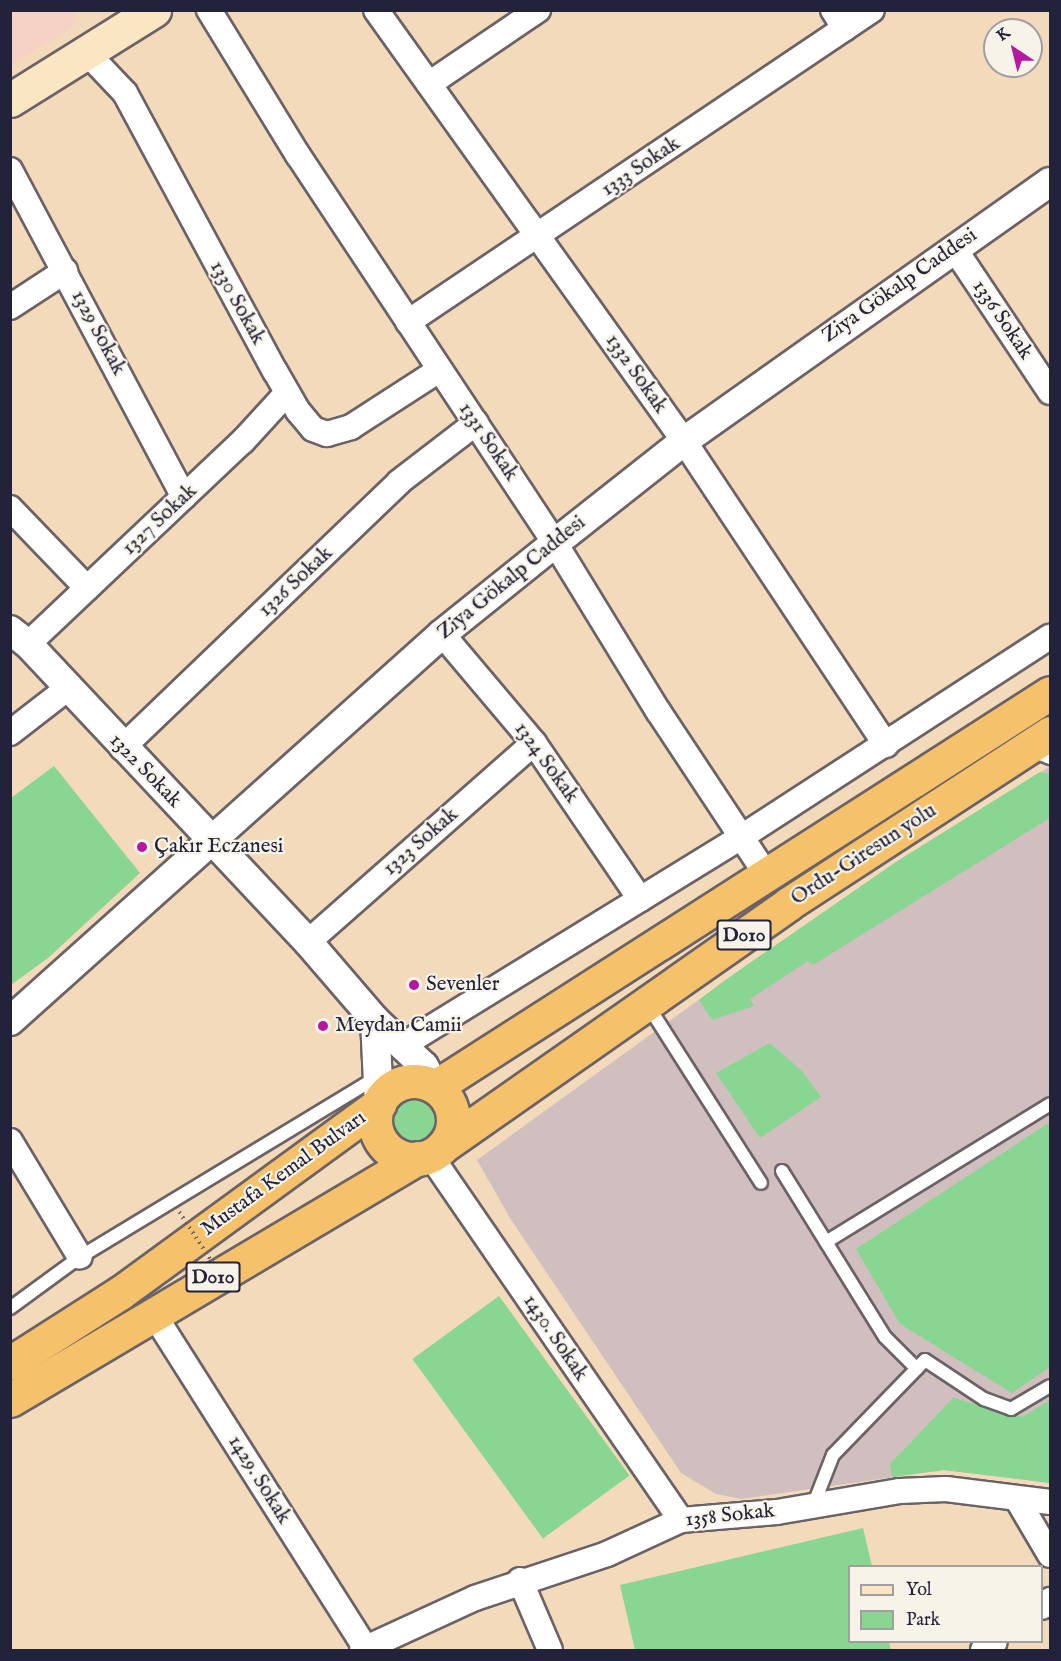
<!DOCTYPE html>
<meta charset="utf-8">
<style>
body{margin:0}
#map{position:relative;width:1061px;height:1661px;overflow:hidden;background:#f2daba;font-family:"IM FELL English",serif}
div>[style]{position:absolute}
.built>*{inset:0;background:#f6d1c5}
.industrial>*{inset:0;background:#d1bfbf}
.green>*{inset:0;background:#89d592;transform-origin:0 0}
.round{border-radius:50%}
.roads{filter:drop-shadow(2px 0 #6b6267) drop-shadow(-2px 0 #6b6267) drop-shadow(0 2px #6b6267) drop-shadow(0 -2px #6b6267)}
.service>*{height:12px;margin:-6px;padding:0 6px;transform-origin:6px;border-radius:6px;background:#fff}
.minor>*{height:24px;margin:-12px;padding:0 12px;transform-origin:12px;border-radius:12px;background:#fff}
.tertiary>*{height:28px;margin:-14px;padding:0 14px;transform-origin:14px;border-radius:14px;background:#fff}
.secondary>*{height:33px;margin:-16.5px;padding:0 16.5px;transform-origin:16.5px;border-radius:16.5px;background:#fbe6c4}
.trunk>*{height:33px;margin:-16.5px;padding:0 16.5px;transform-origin:16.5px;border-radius:16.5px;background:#f5c16b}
.trunk>.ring{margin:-16.5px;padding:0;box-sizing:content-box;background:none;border:33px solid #f5c16b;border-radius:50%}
.path-bridge>*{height:4px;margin-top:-2px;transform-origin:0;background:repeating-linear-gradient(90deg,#6b6267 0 1.5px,transparent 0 6px)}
.dots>*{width:16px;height:16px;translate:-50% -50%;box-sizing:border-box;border:3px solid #f7f3e8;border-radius:50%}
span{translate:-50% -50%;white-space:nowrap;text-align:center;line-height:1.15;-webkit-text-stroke:4.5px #f7f3e8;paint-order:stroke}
.shield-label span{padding:2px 4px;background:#f7f3e8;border:2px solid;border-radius:4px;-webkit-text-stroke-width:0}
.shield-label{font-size:20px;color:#22223b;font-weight:700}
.street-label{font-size:21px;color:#22223b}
.poi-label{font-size:21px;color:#22223b}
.left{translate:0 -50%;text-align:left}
.frame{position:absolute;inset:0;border:12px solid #22223b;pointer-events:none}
.legend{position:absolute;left:848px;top:1565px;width:195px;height:78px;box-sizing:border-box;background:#f7f3e8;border:2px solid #a29fa3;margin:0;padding:8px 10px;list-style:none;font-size:18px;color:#22223b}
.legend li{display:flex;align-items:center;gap:12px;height:30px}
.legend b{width:30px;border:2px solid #a29fa3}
.north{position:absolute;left:983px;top:18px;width:60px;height:60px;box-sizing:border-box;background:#f7f3e8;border:2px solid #a29fa3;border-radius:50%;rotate:325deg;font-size:16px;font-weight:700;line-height:24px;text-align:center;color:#22223b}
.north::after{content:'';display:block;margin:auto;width:21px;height:27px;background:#b5179e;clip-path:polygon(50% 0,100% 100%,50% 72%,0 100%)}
</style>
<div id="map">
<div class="built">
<div style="clip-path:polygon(11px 10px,73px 11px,77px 16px,71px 29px,11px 65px)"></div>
</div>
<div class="industrial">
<div style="clip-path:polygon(1050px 766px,1050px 1483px,943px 1470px,741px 1499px,716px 1494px,681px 1473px,510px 1218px,477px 1160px,751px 962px,896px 862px)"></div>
</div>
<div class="green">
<div style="clip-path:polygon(54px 766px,140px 873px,48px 958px,11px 985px,11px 798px)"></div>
<div style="clip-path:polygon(1040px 772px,1050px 774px,1050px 818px,813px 965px,808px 961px,750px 999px,754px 1006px,712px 1020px,699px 1000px,724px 981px,896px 862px)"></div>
<div style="clip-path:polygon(770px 1043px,802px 1071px,821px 1097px,760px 1138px,716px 1073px)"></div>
<div class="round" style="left:391px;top:1098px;width:46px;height:46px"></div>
<div style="clip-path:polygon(1050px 1122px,1050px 1367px,1012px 1393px,900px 1324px,856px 1249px)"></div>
<div style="left:499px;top:1296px;width:222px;height:107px;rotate:54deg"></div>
<div style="clip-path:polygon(953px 1398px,1022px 1417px,1050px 1400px,1050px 1483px,944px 1470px,892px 1477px,890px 1464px)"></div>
<div style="clip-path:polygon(863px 1528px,872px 1566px,850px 1566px,850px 1642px,889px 1642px,891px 1650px,635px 1650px,620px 1585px)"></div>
</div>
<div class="roads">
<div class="service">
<div style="left:1030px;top:750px;width:22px;rotate:22deg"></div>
<div style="left:647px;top:1004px;width:212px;rotate:57.5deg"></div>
<div style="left:782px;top:1171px;width:195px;rotate:58.2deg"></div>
<div style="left:885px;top:1337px;width:45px;rotate:45deg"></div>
<div style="left:826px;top:1242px;width:263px;rotate:-31.6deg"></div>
<div style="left:10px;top:1308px;width:87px;rotate:-36.1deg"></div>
<div style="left:80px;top:1257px;width:347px;rotate:-31.2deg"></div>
<div style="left:813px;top:1506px;width:55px;rotate:-68.6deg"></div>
<div style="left:833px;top:1455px;width:132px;rotate:-45.9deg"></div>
<div style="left:925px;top:1360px;width:71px;rotate:33.5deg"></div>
<div style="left:984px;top:1399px;width:29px;rotate:20deg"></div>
<div style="left:1011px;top:1409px;width:45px;rotate:-30.5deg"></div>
</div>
<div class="minor">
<div style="left:209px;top:10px;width:170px;rotate:58.5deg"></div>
<div style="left:298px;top:155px;width:465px;rotate:56.5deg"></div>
<div style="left:555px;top:543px;width:197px;rotate:58.5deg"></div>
<div style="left:658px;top:711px;width:196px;rotate:56.5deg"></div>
<div style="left:376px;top:10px;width:530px;rotate:54.45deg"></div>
<div style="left:684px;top:441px;width:365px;rotate:56.4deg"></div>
<div style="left:833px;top:10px;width:22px;rotate:58deg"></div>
<div style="left:87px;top:53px;width:55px;rotate:46.5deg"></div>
<div style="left:125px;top:93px;width:316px;rotate:61.7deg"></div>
<div style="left:275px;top:371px;width:46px;rotate:60.1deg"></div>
<div style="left:298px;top:411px;width:23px;rotate:50deg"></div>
<div style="left:313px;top:429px;width:15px;rotate:20deg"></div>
<div style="left:327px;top:434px;width:25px;rotate:-16deg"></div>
<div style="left:351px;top:427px;width:105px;rotate:-32.9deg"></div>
<div style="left:429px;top:84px;width:132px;rotate:-34.2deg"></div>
<div style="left:10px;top:170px;width:370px;rotate:62deg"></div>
<div style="left:954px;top:248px;width:173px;rotate:56.3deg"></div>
<div style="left:10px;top:307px;width:66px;rotate:-33.2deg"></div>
<div style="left:408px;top:322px;width:559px;rotate:-33.92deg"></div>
<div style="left:10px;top:508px;width:111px;rotate:46.1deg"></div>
<div style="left:442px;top:634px;width:143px;rotate:49.8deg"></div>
<div style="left:534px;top:743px;width:189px;rotate:55.8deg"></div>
<div style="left:28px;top:644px;width:296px;rotate:-43.4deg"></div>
<div style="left:243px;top:441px;width:65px;rotate:-47.5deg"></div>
<div style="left:10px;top:733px;width:73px;rotate:-37.8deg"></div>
<div style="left:122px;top:748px;width:384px;rotate:-43.8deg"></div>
<div style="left:399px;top:482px;width:97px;rotate:-37.5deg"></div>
<div style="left:308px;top:942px;width:301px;rotate:-41.4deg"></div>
<div style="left:403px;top:1045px;width:399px;rotate:-31.6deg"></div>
<div style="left:743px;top:836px;width:366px;rotate:-33deg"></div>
<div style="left:10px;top:1141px;width:135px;rotate:58.9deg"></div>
<div style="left:430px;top:1155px;width:443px;rotate:55.5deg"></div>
<div style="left:153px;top:1313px;width:397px;rotate:57.6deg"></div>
<div style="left:1017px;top:1499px;width:65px;rotate:59.5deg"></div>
<div style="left:520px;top:1580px;width:76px;rotate:66.8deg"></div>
<div style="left:1042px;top:1607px;width:11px;rotate:-41deg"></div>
<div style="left:362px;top:1650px;width:124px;rotate:-24.7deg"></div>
<div style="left:475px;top:1598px;width:139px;rotate:-18.4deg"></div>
<div style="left:607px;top:1554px;width:81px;rotate:-24.7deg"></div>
<div style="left:681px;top:1520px;width:96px;rotate:-4.8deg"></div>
<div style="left:777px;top:1512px;width:125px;rotate:-9.7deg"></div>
<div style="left:900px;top:1491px;width:46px;rotate:-2.5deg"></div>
<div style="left:946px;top:1489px;width:105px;rotate:7.1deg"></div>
<div style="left:983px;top:1650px;width:14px;rotate:-34deg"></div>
</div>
<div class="tertiary">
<div style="left:10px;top:630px;width:23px;rotate:38deg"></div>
<div style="left:28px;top:644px;width:409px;rotate:46.8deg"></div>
<div style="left:308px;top:942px;width:103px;rotate:49.3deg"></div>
<div style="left:10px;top:1021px;width:580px;rotate:-41.86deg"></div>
<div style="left:442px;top:634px;width:145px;rotate:-38.8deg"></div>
<div style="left:555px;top:543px;width:164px;rotate:-38.3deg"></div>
<div style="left:684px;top:441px;width:448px;rotate:-35.3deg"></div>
<div style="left:379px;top:1104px;width:84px;rotate:-92.7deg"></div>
<div style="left:375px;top:1020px;width:67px;rotate:43.2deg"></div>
<div style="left:424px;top:1066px;width:24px;rotate:62deg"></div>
</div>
<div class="secondary">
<div style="left:10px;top:100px;width:170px;rotate:-32deg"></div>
</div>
<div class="trunk">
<div class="ring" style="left:375px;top:1081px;width:45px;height:45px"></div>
<div style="left:435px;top:1087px;width:730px;rotate:-32.65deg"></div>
<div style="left:443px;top:1146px;width:421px;rotate:-35deg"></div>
<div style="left:788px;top:904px;width:313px;rotate:-33.1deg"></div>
<div style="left:10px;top:1363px;width:130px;rotate:-32.5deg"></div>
<div style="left:120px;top:1293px;width:321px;rotate:-36.1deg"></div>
<div style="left:10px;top:1400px;width:474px;rotate:-30.7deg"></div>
</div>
</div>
<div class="path-bridge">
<div style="left:176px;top:1207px;width:100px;rotate:56.8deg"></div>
</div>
<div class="dots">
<div style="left:142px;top:847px;background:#b5179e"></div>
<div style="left:414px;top:985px;background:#b5179e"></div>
<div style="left:323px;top:1026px;background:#b5179e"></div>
</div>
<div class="shield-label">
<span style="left:744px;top:935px">D010</span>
<span style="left:213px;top:1277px">D010</span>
</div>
<div class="street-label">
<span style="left:641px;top:167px;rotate:-34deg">1333 Sokak</span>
<span style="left:900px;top:286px;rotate:-35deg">Ziya Gökalp Caddesi</span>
<span style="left:237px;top:303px;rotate:61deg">1330 Sokak</span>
<span style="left:1002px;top:320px;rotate:56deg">1336 Sokak</span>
<span style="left:98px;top:333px;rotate:62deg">1329 Sokak</span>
<span style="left:636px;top:374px;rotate:55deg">1332 Sokak</span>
<span style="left:488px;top:442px;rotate:56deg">1331 Sokak</span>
<span style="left:160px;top:520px;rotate:-43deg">1327 Sokak</span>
<span style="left:512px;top:578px;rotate:-39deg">Ziya Gökalp Caddesi</span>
<span style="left:296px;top:582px;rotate:-43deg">1326 Sokak</span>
<span style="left:546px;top:763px;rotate:54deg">1324 Sokak</span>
<span style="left:145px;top:771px;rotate:46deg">1322 Sokak</span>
<span style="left:421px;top:842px;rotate:-41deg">1323 Sokak</span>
<span style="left:864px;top:855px;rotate:-33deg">Ordu-Giresun yolu</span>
<span style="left:284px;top:1174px;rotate:-36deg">Mustafa Kemal Bulvarı</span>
<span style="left:555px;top:1338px;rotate:56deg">1430. Sokak</span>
<span style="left:259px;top:1480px;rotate:58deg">1429. Sokak</span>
<span style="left:730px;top:1516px;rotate:-6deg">1358 Sokak</span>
</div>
<div class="poi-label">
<span class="left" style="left:154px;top:847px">Çakır Eczanesi</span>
<span class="left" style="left:426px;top:985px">Sevenler</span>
<span class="left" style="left:335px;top:1026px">Meydan Camii</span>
</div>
<div class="frame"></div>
<ul class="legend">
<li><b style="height:8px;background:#fbe6c4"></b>Yol</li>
<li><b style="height:16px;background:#89d592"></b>Park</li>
</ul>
<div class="north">K</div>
</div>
